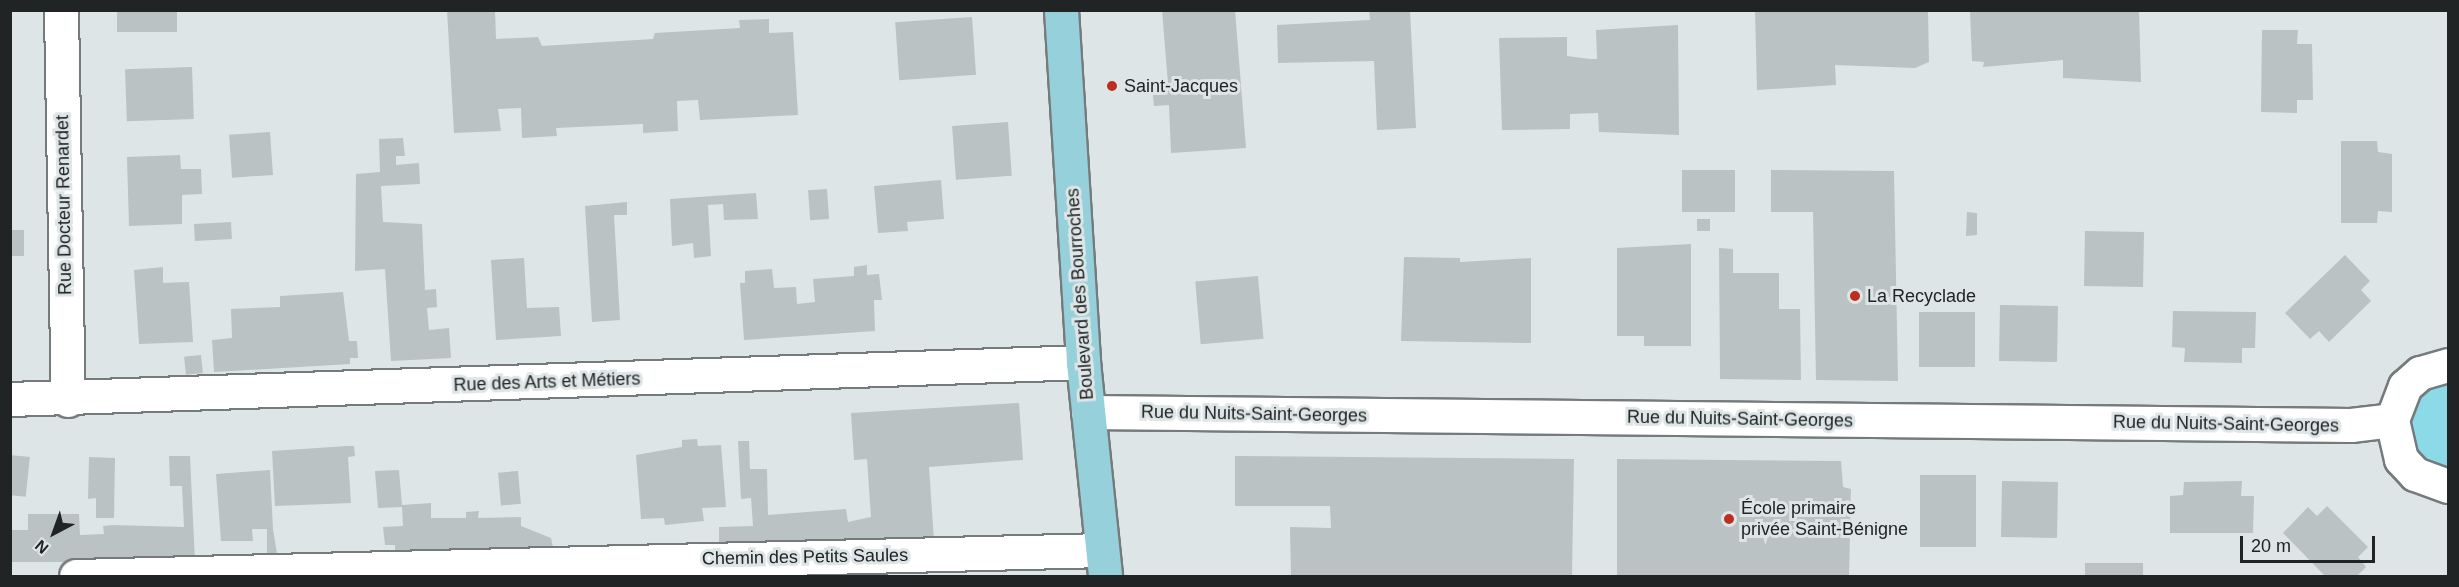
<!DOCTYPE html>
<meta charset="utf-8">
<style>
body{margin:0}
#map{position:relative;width:2459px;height:587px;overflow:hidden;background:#dee5e7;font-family:Arial,sans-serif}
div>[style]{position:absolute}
.green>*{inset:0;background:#8cd9e7}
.building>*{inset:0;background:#bac2c3;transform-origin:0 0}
.roads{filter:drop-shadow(2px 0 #757b7d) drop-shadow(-2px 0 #757b7d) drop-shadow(0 2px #757b7d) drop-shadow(0 -2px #757b7d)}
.minor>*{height:33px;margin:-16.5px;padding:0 16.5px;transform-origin:16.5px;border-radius:16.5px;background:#fff}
.major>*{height:33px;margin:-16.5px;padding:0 16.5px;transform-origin:16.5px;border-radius:16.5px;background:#96d0da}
.dots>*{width:16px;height:16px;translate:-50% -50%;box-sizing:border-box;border:3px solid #dee5e7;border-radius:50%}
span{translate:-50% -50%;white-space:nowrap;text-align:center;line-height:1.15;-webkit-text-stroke:6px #dee5e7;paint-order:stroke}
.poi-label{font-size:18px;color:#212424}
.left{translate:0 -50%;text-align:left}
.street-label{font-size:18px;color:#212424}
.frame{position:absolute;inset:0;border:12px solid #212424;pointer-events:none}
.north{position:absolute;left:24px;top:503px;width:60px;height:60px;-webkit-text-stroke:4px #dee5e7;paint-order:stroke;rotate:221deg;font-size:16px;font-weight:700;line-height:24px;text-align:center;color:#212424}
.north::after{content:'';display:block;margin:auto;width:21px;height:27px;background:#212424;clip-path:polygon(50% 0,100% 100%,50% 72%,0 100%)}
.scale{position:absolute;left:2240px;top:536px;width:135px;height:27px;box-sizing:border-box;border:3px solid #212424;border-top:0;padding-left:8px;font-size:18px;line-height:21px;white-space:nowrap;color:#212424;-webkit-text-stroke:4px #dee5e7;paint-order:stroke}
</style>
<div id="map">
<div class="green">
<div style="clip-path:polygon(2448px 379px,2448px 473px,2431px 469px,2409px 445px,2407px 413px,2425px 387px)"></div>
</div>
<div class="building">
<div style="left:117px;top:10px;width:60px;height:22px"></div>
<div style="clip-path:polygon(447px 10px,495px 10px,496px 39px,538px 37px,542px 46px,653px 39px,655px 33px,740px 28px,739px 20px,769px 19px,769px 33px,793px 32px,798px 115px,700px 120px,698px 100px,677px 101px,678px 131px,643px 133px,643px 124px,556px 128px,557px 136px,522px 138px,521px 108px,498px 109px,501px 131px,454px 133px)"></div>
<div style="clip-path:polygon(1162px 10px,1235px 10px,1246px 148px,1171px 153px,1169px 105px,1154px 106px,1152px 86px,1168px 84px)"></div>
<div style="clip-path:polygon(1369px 10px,1410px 10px,1416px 128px,1377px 130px,1374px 61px,1278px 63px,1277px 25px,1370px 20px)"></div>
<div style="clip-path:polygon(1755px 10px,1928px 10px,1929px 62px,1915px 68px,1835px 65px,1836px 85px,1757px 90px)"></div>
<div style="clip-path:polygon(1970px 10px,2139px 10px,2141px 82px,2063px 78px,2063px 60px,1983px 67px,1984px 62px,1972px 61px)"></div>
<div style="left:972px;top:17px;width:58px;height:77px;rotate:86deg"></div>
<div style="clip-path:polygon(1678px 25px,1679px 135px,1599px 132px,1598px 113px,1570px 114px,1570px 129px,1502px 130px,1499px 38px,1567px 37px,1567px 56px,1590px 59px,1597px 59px,1596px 30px)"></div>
<div style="clip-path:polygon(2262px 30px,2298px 30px,2297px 44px,2312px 44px,2313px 100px,2297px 100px,2297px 113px,2261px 112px)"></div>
<div style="left:192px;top:67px;width:52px;height:67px;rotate:88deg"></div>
<div style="left:1008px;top:122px;width:54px;height:56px;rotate:86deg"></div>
<div style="left:270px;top:132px;width:43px;height:41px;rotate:86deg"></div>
<div style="clip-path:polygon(403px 138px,405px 156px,396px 156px,396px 165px,419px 163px,420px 184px,381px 186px,383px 222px,422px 224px,425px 290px,436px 289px,437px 307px,427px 308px,429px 330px,449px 328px,451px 358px,391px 361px,385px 269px,355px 271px,356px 174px,380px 172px,379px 139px)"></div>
<div style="clip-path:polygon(2341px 141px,2377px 141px,2378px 152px,2392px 154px,2392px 212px,2378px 211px,2377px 223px,2341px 223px)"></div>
<div style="clip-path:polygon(180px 155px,181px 169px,201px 169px,202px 194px,182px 195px,182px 224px,129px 226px,127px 157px)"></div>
<div style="left:1735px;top:170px;width:42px;height:53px;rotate:90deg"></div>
<div style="clip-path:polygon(1771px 170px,1894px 171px,1898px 381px,1816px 380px,1813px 212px,1771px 212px)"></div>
<div style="clip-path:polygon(941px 180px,944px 219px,907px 222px,908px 231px,878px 233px,874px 186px)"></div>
<div style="left:827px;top:189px;width:30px;height:19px;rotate:86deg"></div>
<div style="clip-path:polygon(756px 193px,758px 219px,724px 220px,723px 204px,708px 205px,711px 256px,694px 258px,693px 243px,672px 246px,670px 199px)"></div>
<div style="clip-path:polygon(627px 202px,627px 215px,614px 215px,620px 320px,592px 322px,585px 206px)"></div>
<div style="clip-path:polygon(1967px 212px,1977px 213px,1977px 235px,1966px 236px)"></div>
<div style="left:1697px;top:219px;width:13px;height:12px"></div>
<div style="left:231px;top:222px;width:17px;height:37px;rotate:87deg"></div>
<div style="left:10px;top:230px;width:14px;height:26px"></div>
<div style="left:2085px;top:231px;width:59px;height:55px;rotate:1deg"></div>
<div style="clip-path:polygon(1691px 244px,1691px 346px,1644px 346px,1644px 336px,1617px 336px,1617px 248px)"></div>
<div style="clip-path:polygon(1719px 248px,1733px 249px,1733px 273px,1779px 273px,1779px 309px,1800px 309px,1801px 380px,1720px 379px)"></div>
<div style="clip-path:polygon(2345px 255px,2370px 281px,2361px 290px,2371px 301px,2329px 342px,2319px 331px,2310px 339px,2285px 313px)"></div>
<div style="clip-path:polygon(1404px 257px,1460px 258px,1460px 262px,1531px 258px,1531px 343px,1401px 341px)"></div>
<div style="clip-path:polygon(524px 258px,527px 308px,559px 307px,561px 336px,496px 340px,491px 260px)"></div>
<div style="clip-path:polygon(867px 265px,867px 275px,879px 274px,882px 300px,874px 300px,875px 331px,744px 340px,740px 283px,745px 283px,745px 271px,772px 269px,774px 288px,796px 287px,797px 304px,815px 302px,813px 279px,854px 276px,854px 267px)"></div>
<div style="clip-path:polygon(163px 267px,163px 283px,189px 282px,193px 342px,139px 344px,134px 270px)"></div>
<div style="left:1258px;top:276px;width:63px;height:63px;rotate:85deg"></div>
<div style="clip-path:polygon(343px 292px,349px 341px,357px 341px,358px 358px,350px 358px,350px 364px,214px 372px,212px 340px,232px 338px,231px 309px,280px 307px,280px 296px)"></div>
<div style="left:2000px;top:305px;width:58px;height:56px;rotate:1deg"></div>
<div style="clip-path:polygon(2173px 311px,2256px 312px,2255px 348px,2242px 348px,2242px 363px,2184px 362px,2185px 348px,2172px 347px)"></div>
<div style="left:1975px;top:312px;width:55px;height:56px;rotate:90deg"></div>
<div style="left:201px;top:355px;width:18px;height:17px;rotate:84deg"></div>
<div style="clip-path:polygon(1019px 403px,1023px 460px,929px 467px,934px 541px,719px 549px,719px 527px,753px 526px,751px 498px,741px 499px,738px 441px,749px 441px,750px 469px,767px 469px,768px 515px,846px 509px,848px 522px,871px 517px,867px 459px,854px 460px,851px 413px)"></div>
<div style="clip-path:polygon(697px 439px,698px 446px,721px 445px,726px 507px,702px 508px,704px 521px,665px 525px,664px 518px,641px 519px,636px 455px,682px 447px,682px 440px)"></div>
<div style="clip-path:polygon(347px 446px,354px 446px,355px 456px,348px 457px,351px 503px,275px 506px,272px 451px)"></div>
<div style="left:10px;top:455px;width:20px;height:40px;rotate:6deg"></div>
<div style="clip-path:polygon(169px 456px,190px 456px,195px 562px,10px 562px,10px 530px,28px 530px,28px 514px,79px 514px,80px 535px,104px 534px,103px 526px,113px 525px,184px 527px,182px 486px,170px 486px)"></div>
<div style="clip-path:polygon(1235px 456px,1574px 459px,1572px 576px,1291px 576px,1290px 527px,1331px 528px,1330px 506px,1235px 506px)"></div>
<div style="clip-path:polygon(89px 457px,115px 458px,114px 518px,96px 518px,96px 498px,88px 499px)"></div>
<div style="clip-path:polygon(1617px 459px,1841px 461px,1843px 487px,1851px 489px,1849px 576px,1617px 576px)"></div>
<div style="clip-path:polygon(270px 470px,273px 529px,278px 560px,267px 560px,267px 529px,252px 529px,253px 541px,221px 541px,216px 474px)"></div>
<div style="clip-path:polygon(399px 470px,402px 505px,431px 503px,431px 518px,466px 518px,466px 512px,479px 511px,478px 518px,521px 517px,521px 526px,551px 538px,554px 552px,395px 557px,395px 545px,385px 545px,383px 527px,403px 526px,402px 507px,378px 508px,375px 471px)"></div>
<div style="left:518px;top:471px;width:33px;height:20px;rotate:85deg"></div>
<div style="left:1920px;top:475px;width:56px;height:72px"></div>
<div style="left:2002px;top:481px;width:56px;height:56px;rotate:1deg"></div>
<div style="clip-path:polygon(2242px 481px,2241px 496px,2254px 496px,2253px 533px,2170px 533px,2170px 496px,2183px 495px,2184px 482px)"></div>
<div style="clip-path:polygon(2327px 506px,2368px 547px,2358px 557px,2366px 567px,2357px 576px,2325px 576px,2283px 533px,2308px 507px,2317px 516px)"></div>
<div style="left:2085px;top:563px;width:58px;height:13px"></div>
</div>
<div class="roads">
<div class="minor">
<div style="left:61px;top:10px;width:390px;rotate:89deg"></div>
<div style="left:2448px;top:365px;width:29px;rotate:164deg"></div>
<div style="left:2420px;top:373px;width:20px;rotate:139deg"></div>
<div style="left:2405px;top:386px;width:36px;rotate:111deg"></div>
<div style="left:2392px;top:420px;width:40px;rotate:77deg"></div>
<div style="left:2401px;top:459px;width:21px;rotate:47deg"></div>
<div style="left:2415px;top:474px;width:35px;rotate:20deg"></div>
<div style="left:10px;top:399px;width:1074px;rotate:-1.97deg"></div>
<div style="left:1088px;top:412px;width:1263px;rotate:0.59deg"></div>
<div style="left:2351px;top:425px;width:41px;rotate:-7deg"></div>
<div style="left:76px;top:576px;width:1026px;rotate:-1.45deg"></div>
</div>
<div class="major">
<div style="left:1061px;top:10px;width:353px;rotate:86.4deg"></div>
<div style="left:1083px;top:362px;width:215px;rotate:84.1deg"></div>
</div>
</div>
<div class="dots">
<div style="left:1112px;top:86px;background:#bc2f1e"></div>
<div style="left:1855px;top:296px;background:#bc2f1e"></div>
<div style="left:1729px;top:519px;background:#bc2f1e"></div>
</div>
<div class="poi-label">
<span class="left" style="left:1124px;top:86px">Saint-Jacques</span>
<span class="left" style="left:1867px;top:296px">La Recyclade</span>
<span class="left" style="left:1741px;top:519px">École primaire<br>privée Saint-Bénigne</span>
</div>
<div class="street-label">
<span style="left:64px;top:205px;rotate:-91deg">Rue Docteur Renardet</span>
<span style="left:1080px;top:294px;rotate:-94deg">Boulevard des Bourroches</span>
<span style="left:547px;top:382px;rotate:-2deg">Rue des Arts et Métiers</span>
<span style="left:1254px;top:414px;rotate:1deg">Rue du Nuits-Saint-Georges</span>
<span style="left:1740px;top:419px;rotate:1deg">Rue du Nuits-Saint-Georges</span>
<span style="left:2226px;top:424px;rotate:1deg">Rue du Nuits-Saint-Georges</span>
<span style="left:805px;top:557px;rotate:-1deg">Chemin des Petits Saules</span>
</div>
<div class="frame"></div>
<div class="north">N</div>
<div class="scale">20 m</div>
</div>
